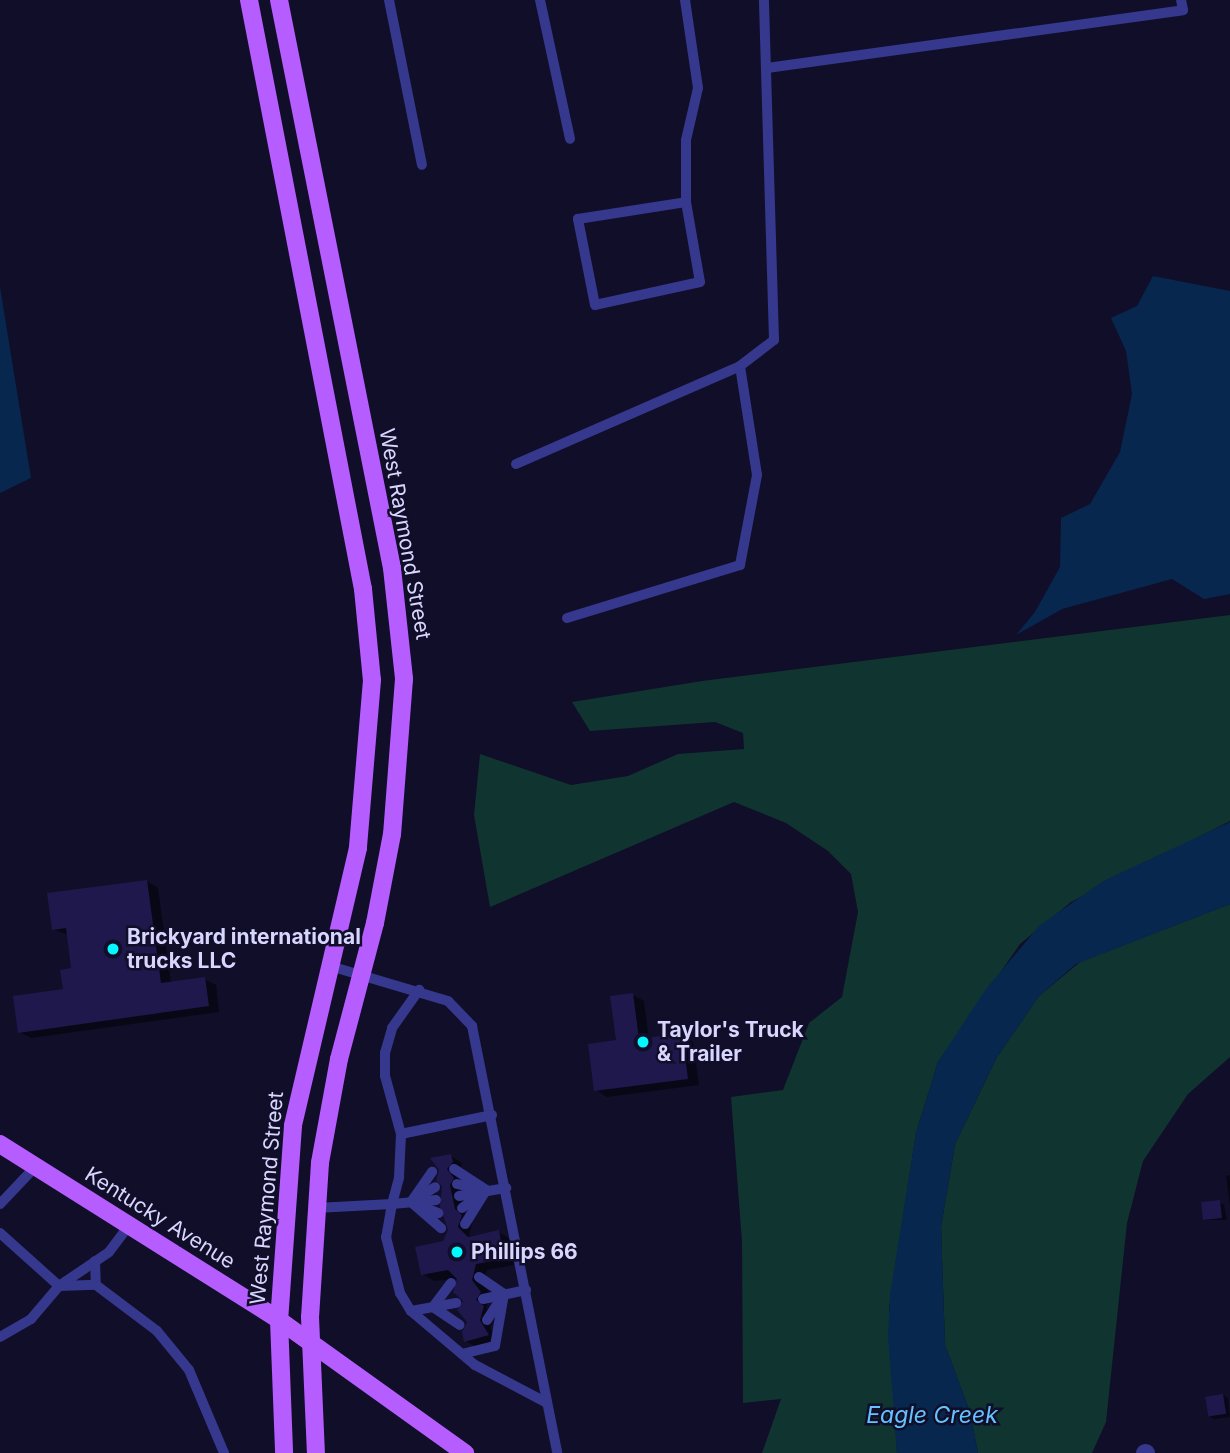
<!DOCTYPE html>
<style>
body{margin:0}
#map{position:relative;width:1230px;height:1453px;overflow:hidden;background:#100e29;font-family:Inter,sans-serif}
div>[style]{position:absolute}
.green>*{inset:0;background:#103430}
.water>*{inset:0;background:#07274f}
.shadow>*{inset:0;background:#0007}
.building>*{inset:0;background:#1f184c;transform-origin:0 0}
.service>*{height:10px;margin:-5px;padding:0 5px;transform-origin:5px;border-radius:5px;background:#35388d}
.minor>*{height:18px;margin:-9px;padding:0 9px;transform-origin:9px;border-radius:9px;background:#35388d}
.primary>*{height:18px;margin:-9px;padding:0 9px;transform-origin:9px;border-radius:9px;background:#b65dff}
.dots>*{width:19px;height:19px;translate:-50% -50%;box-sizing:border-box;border:4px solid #100e29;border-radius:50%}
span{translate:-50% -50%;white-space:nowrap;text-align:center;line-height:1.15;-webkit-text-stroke:5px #100e29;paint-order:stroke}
.street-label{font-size:21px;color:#d8d6ff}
.poi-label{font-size:21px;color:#d8d6ff;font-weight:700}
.left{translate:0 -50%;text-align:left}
.water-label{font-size:23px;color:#64c3ff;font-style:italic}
</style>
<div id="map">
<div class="green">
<div style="clip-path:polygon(1230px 615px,1230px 821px,1071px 902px,1020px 944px,938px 1062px,916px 1133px,889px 1308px,897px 1453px,762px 1453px,781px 1399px,743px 1403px,742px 1242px,731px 1097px,783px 1090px,809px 1023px,842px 997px,858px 912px,851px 874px,828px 851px,786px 823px,734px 802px,490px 907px,474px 815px,480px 754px,571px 785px,628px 776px,678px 754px,744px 749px,743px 733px,715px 722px,590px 731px,572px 702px,702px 681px)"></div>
<div style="clip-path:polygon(1230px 904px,1230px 1057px,1188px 1094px,1143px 1161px,1127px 1223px,1106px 1422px,1092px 1453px,978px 1453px,970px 1412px,945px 1345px,941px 1227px,955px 1144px,997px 1057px,1039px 996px,1080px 962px)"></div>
</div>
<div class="water">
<div style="clip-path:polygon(1153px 276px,1230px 291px,1230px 594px,1204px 599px,1172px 579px,1062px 609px,1016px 635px,1035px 612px,1060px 567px,1061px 518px,1090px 504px,1120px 452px,1132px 394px,1126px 351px,1111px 318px,1137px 306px)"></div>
<div style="clip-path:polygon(0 287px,31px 478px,0 493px)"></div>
<div style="clip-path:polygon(1230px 822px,1230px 904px,1076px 964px,1039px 996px,997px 1057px,955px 1144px,941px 1227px,945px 1345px,970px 1412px,978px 1453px,897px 1453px,888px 1336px,890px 1295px,916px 1133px,938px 1062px,986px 989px,1040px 925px,1105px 880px)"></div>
</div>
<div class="shadow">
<div style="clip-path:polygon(147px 881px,158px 888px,171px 983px,204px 979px,216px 985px,219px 1012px,31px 1038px,19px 1032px,65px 991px,73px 970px,68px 935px,53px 929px)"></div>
<div style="clip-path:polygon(633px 995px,644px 1001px,649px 1040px,682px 1035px,693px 1042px,699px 1085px,607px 1097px,596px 1090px)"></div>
<div style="clip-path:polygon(451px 1156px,462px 1163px,457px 1177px,464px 1185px,460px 1192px,466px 1218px,472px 1223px,469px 1236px,499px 1232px,510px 1239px,514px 1265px,487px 1270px,482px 1283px,491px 1295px,486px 1308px,495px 1314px,490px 1328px,499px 1342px,477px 1347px,465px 1341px,469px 1322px,459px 1279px,434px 1281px,423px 1274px,450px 1230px,444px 1185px,438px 1179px)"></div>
<div style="clip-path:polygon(1230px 1175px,1230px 1206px,1226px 1176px)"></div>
<div style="clip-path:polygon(1219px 1202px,1224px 1205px,1227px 1220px,1205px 1220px)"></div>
<div style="clip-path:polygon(1223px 1395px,1228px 1398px,1230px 1417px,1214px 1419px,1209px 1416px)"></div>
</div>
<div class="building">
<div style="clip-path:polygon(147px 880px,161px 983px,205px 977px,209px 1006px,18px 1033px,13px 996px,63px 989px,60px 970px,71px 968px,66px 928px,52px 930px,47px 893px)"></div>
<div style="clip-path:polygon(633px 993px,639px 1039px,682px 1033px,688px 1079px,594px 1091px,588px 1044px,616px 1040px,610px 996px)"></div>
<div style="clip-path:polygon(451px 1154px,453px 1162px,447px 1169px,454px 1178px,450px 1185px,455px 1209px,462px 1215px,458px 1227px,468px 1237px,499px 1230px,504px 1259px,476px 1264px,472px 1280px,481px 1292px,476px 1300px,484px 1306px,480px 1320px,489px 1335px,464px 1342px,462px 1332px,467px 1322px,457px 1310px,463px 1301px,453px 1292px,457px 1279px,448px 1270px,421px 1275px,415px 1247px,443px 1241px,448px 1230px,440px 1206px,442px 1186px,436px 1180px,439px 1170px,430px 1158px)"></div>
<div style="left:1220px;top:1200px;width:18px;height:19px;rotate:84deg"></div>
<div style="left:1223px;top:1394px;width:20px;height:18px;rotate:81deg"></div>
</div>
<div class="service">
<div style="left:389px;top:0;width:168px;rotate:78.7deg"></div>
<div style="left:540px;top:0;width:142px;rotate:77.8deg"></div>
<div style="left:685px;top:0;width:89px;rotate:81.6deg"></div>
<div style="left:698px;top:88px;width:53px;rotate:103deg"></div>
<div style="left:686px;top:140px;width:62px;rotate:90deg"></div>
<div style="left:686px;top:202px;width:81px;rotate:80.1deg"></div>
<div style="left:700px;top:282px;width:107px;rotate:167.6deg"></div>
<div style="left:595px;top:305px;width:88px;rotate:-101.2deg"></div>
<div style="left:578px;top:219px;width:109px;rotate:-8.9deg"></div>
<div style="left:767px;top:68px;width:420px;rotate:-7.9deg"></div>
<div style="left:1183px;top:10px;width:10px;rotate:-101deg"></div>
<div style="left:516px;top:464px;width:244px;rotate:-23.6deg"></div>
<div style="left:740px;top:366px;width:43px;rotate:-37.4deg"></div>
<div style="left:774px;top:340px;width:340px;rotate:-91.7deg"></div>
<div style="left:567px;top:618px;width:181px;rotate:-17deg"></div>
<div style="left:740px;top:565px;width:92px;rotate:-79.3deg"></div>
<div style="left:757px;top:475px;width:110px;rotate:-98.9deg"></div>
<div style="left:330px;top:966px;width:123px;rotate:16.5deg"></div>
<div style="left:448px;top:1001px;width:35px;rotate:46deg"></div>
<div style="left:472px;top:1026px;width:435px;rotate:78.7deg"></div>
<div style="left:401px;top:1134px;width:60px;rotate:-105.4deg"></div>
<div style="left:385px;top:1076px;width:23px;rotate:-90deg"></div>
<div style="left:385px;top:1053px;width:26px;rotate:-74deg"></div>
<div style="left:392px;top:1028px;width:47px;rotate:-54.6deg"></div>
<div style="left:454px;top:1169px;width:38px;rotate:33deg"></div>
<div style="left:457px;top:1184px;width:22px;rotate:13deg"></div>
<div style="left:459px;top:1196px;width:48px;rotate:-9.7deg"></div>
<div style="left:417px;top:1198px;width:21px;rotate:-31deg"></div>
<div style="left:436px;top:1200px;width:44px;rotate:174.8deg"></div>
<div style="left:392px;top:1204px;width:34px;rotate:100deg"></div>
<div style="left:386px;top:1237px;width:58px;rotate:76deg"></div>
<div style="left:400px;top:1293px;width:21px;rotate:59deg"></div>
<div style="left:411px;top:1311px;width:84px;rotate:40.2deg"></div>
<div style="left:475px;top:1365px;width:81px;rotate:27.8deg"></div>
<div style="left:411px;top:1202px;width:40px;rotate:41deg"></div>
<div style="left:411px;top:1202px;width:37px;rotate:-55deg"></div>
<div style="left:0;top:1204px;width:52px;rotate:-46.5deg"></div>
<div style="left:418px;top:1205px;width:22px;rotate:22deg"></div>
<div style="left:316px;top:1208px;width:76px;rotate:-3deg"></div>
<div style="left:392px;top:1204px;width:28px;rotate:-75deg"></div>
<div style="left:399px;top:1177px;width:43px;rotate:-87.3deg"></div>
<div style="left:401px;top:1134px;width:93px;rotate:-11.8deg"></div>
<div style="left:462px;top:1208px;width:22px;rotate:-36deg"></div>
<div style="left:465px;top:1224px;width:40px;rotate:-58deg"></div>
<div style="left:0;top:1233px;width:79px;rotate:41.9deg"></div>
<div style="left:59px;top:1286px;width:60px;rotate:-34.2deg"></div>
<div style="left:109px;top:1252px;width:34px;rotate:-53deg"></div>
<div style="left:95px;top:1261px;width:24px;rotate:88deg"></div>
<div style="left:96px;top:1285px;width:76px;rotate:37deg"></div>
<div style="left:157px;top:1331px;width:50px;rotate:50.6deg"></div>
<div style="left:189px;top:1370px;width:90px;rotate:67.1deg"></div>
<div style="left:479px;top:1277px;width:30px;rotate:34deg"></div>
<div style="left:451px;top:1283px;width:30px;rotate:127deg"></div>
<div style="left:433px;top:1307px;width:32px;rotate:34deg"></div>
<div style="left:483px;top:1299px;width:44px;rotate:-11.8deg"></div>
<div style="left:411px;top:1311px;width:46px;rotate:-10.1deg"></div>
<div style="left:487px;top:1320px;width:27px;rotate:-57deg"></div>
<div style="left:0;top:1337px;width:36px;rotate:-30deg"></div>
<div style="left:31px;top:1319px;width:43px;rotate:-49.7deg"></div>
<div style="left:59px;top:1286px;width:37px;rotate:-2deg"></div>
<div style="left:462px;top:1354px;width:34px;rotate:-14deg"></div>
<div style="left:495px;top:1346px;width:53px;rotate:-80.2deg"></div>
</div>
<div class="minor">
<div style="left:1145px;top:1453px;width:1px"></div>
</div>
<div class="primary">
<div style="left:249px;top:0;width:600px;rotate:79.05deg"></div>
<div style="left:363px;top:589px;width:91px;rotate:84.4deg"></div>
<div style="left:372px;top:680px;width:169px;rotate:94.8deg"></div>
<div style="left:358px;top:848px;width:285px;rotate:103.2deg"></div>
<div style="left:293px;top:1126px;width:195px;rotate:94.1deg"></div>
<div style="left:279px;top:1320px;width:133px;rotate:87.8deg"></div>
<div style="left:279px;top:0;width:579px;rotate:78.75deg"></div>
<div style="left:392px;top:568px;width:112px;rotate:83.8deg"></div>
<div style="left:404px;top:679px;width:155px;rotate:94.4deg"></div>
<div style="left:392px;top:834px;width:91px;rotate:100.8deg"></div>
<div style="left:375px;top:923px;width:141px;rotate:104.8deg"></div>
<div style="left:339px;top:1059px;width:106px;rotate:100.4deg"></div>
<div style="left:320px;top:1163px;width:154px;rotate:93.7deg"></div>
<div style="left:310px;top:1317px;width:136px;rotate:87.5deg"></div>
<div style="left:0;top:1144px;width:330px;rotate:32.2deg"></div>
<div style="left:279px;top:1320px;width:229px;rotate:35.6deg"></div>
</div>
<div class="dots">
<div style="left:113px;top:949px;background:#02f9ff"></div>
<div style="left:643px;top:1042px;background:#02f9ff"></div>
<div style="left:457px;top:1252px;background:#02f9ff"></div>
</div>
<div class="street-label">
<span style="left:405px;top:534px;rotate:80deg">West Raymond Street</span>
<span style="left:267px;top:1198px;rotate:-85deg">West Raymond Street</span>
<span style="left:160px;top:1218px;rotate:32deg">Kentucky Avenue</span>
</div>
<div class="poi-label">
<span class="left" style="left:127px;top:949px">Brickyard international<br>trucks LLC</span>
<span class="left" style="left:657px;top:1042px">Taylor's Truck<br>&amp; Trailer</span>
<span class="left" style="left:471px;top:1252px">Phillips 66</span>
</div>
<div class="water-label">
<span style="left:932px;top:1415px">Eagle Creek</span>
</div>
</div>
